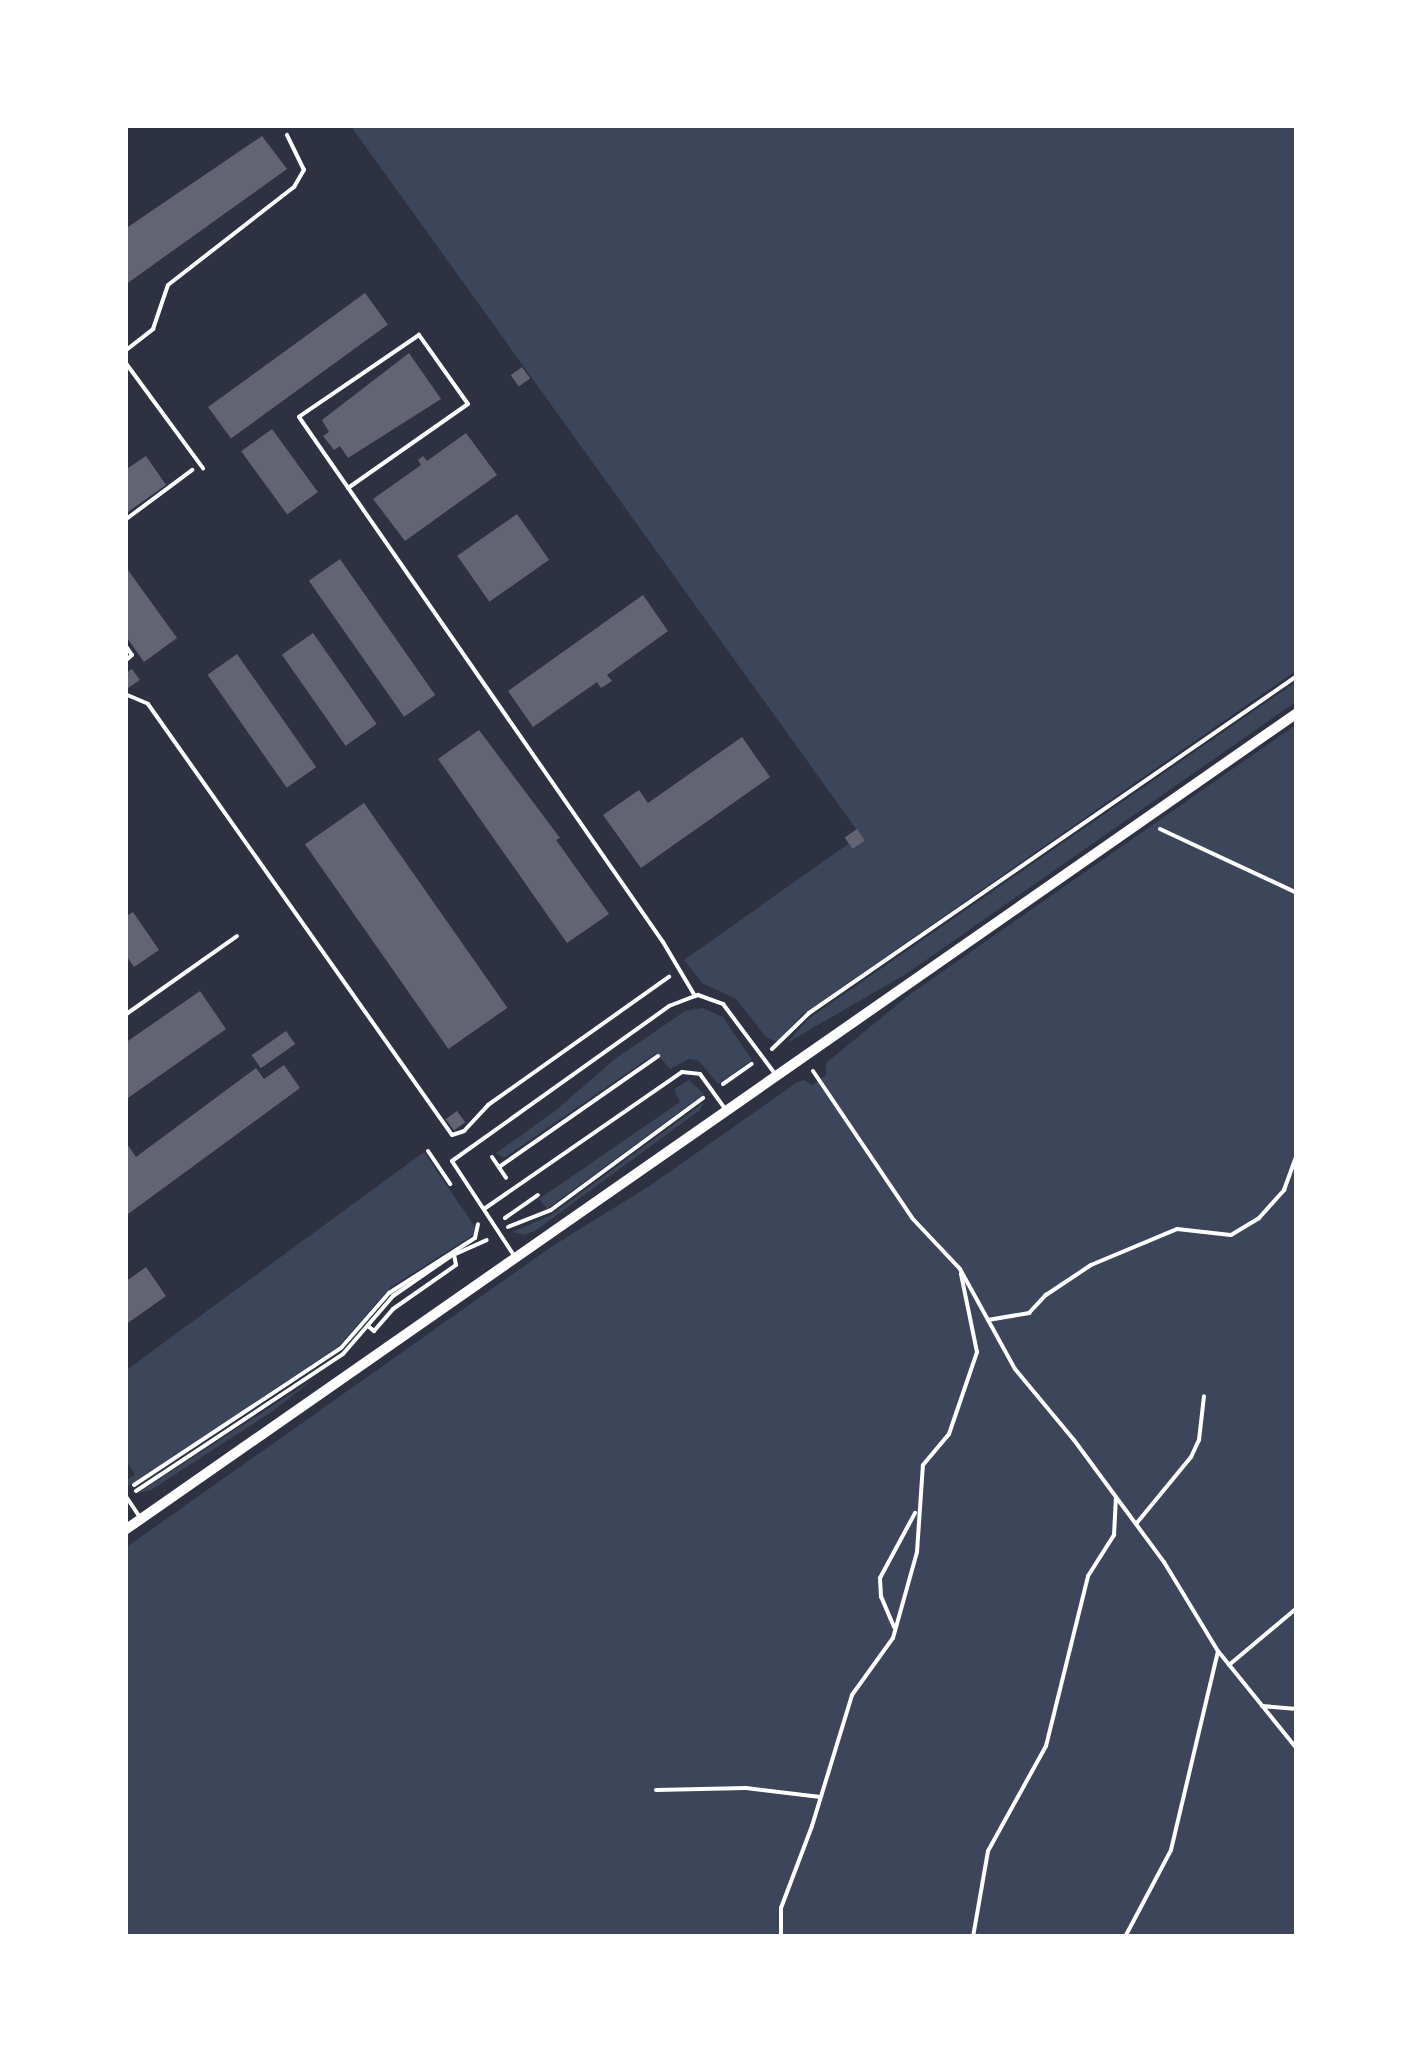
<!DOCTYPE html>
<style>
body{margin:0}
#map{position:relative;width:1422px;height:2062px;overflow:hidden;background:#2d3142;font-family:Manrope,sans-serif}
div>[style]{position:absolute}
.green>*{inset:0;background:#3c4559}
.building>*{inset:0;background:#626471;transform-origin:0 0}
.path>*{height:4px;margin:-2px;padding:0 2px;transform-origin:2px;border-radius:2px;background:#fff}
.service>*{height:4px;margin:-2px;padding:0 2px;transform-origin:2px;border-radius:2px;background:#fff}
.tertiary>*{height:10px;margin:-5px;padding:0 5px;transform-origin:5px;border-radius:5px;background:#fff}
span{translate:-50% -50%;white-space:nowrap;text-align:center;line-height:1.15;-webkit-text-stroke:10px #fff;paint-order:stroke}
.frame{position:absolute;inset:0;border:128px solid #fff;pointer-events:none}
</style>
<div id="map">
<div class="green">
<div style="clip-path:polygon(350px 125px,1297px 125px,1297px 670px,802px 1015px,777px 1042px,766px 1037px,736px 999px,702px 983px,684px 960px,848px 844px,853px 849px,864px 840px)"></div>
<div style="clip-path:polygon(1297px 681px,1297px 701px,906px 974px,787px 1043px,808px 1019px)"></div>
<div style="clip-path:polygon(1297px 724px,1297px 1937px,125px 1937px,125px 1548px,554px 1245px,651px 1185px,796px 1083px,804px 1080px,812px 1085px,820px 1079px,826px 1075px,826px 1063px,909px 995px)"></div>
<div style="clip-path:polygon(703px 1008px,723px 1017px,752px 1060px,718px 1084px,699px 1061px,689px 1059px,670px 1069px,656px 1053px,504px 1158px,496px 1153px,555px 1111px,615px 1059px,685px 1011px)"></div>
<div style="clip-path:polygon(689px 1080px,704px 1094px,547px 1209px,539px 1199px,680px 1102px,674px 1089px)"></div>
<div style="clip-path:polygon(704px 1102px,700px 1110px,535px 1231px,525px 1235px,512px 1232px,551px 1215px)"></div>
<div style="clip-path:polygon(424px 1152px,475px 1227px,473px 1235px,391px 1287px,337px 1348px,128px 1486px,125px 1481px,135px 1474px,125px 1459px,125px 1371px)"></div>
<div style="clip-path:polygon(315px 1378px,273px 1411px,151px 1490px,138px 1493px)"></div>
</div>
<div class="building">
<div style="clip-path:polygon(262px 136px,287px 169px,125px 285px,125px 229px)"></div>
<div style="left:365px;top:293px;width:39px;height:194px;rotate:54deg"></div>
<div style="clip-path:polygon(409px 353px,441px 399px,348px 458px,340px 446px,334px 450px,323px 436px,329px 432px,322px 420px)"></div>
<div style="left:522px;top:367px;width:14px;height:14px;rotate:54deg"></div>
<div style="left:272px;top:429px;width:78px;height:38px;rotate:54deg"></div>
<div style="clip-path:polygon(466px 433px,497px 475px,405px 541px,373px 499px,421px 465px,418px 460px,423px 456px,427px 461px)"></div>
<div style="clip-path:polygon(146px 456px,166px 485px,125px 514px,125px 470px)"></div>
<div style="left:517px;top:514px;width:56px;height:73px;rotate:55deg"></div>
<div style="left:340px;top:559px;width:166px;height:38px;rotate:55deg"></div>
<div style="clip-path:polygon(125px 566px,177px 638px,144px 662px,125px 635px)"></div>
<div style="clip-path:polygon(643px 595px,668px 631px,607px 675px,612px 681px,601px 688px,597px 682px,533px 727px,508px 691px)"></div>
<div style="left:313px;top:633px;width:111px;height:38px;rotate:55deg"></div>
<div style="left:237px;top:654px;width:138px;height:36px;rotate:55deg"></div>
<div style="clip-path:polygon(132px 669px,140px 680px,125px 690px,125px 674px)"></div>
<div style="clip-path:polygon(479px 730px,560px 838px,556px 840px,609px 914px,567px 943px,438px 759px)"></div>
<div style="clip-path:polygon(742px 737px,770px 777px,641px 868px,603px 815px,639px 790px,648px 803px)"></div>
<div style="left:364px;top:803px;width:250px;height:72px;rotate:55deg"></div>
<div style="left:857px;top:829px;width:14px;height:15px;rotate:56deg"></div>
<div style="clip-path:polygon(133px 912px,159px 950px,134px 967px,125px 954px,125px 917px)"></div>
<div style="clip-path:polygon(200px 991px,226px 1029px,125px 1100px,125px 1043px)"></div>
<div style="left:286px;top:1031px;width:16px;height:42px;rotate:55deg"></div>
<div style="clip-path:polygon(284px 1065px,300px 1088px,128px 1214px,125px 1141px,136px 1157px,256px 1068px,264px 1079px)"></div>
<div style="left:457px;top:1111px;width:14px;height:14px;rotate:54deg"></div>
<div style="clip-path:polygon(146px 1267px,166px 1296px,125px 1325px,125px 1282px)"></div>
</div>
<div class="path">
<div style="left:125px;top:520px;width:84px;rotate:-36.7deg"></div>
<div style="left:125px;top:645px;width:12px;rotate:55deg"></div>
<div style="left:132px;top:655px;width:9px;rotate:139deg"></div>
<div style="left:125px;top:694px;width:25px;rotate:23deg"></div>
<div style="left:148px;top:704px;width:527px;rotate:54.8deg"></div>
<div style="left:452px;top:1135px;width:13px;rotate:-18deg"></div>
<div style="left:464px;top:1131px;width:35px;rotate:-47deg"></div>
<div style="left:488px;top:1105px;width:222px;rotate:-35.3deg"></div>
<div style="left:1160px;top:829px;width:151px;rotate:25deg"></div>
<div style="left:772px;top:1049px;width:52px;rotate:-44.2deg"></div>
<div style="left:809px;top:1013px;width:593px;rotate:-34.63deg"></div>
<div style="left:813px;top:1071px;width:177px;rotate:56deg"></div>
<div style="left:912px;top:1218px;width:70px;rotate:46.7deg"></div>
<div style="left:960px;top:1269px;width:114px;rotate:61.2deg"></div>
<div style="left:1015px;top:1369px;width:92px;rotate:50.3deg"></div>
<div style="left:1074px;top:1440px;width:152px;rotate:53.6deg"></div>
<div style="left:1164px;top:1562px;width:104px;rotate:58.8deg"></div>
<div style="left:1218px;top:1651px;width:126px;rotate:51.1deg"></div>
<div style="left:723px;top:1084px;width:35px;rotate:-35deg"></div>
<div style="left:428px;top:1151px;width:40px;rotate:56deg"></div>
<div style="left:492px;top:1157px;width:25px;rotate:56deg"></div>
<div style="left:499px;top:1167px;width:194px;rotate:-34.9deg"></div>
<div style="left:505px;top:1218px;width:40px;rotate:-34.9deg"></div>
<div style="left:508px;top:1227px;width:46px;rotate:-21.6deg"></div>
<div style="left:551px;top:1210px;width:189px;rotate:-36.4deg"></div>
<div style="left:988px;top:1320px;width:42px;rotate:-9.7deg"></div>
<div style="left:1029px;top:1313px;width:25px;rotate:-47deg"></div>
<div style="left:1046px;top:1295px;width:54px;rotate:-33.7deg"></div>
<div style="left:1091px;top:1265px;width:93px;rotate:-22.7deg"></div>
<div style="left:1177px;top:1229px;width:54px;rotate:6.3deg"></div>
<div style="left:1231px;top:1235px;width:33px;rotate:-31deg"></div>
<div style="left:1259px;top:1218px;width:38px;rotate:-48deg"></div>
<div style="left:1284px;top:1190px;width:37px;rotate:-70deg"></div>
<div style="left:368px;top:1326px;width:8px;rotate:40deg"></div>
<div style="left:374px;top:1331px;width:29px;rotate:-49deg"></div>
<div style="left:393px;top:1309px;width:77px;rotate:-34.9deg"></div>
<div style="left:456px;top:1265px;width:10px;rotate:-101deg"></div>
<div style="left:134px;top:1485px;width:248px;rotate:-33.5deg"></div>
<div style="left:341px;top:1348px;width:73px;rotate:-48.9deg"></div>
<div style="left:389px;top:1293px;width:102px;rotate:-32.6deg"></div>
<div style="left:475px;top:1238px;width:14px;rotate:-78deg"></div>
<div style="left:136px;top:1491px;width:248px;rotate:-33.5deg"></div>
<div style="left:343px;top:1354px;width:77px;rotate:-49.2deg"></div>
<div style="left:393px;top:1296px;width:70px;rotate:-34.6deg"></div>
<div style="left:451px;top:1256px;width:39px;rotate:-24deg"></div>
<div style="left:1136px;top:1524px;width:87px;rotate:-50.6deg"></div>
<div style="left:1191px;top:1457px;width:19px;rotate:-65deg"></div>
<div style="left:1199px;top:1440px;width:44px;rotate:-83.5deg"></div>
<div style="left:894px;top:1627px;width:33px;rotate:-113deg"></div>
<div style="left:881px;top:1597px;width:19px;rotate:-93deg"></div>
<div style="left:880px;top:1578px;width:74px;rotate:-61.7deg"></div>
<div style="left:1229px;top:1665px;width:89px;rotate:-40deg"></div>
<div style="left:1262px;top:1706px;width:35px;rotate:5deg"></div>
<div style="left:656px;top:1790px;width:90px;rotate:-1.3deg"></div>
<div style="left:746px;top:1788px;width:75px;rotate:6.9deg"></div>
<div style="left:781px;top:1937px;width:29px;rotate:-90deg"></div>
<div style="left:781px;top:1908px;width:88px;rotate:-69.3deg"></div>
<div style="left:812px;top:1826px;width:137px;rotate:-73deg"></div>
<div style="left:852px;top:1695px;width:70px;rotate:-54.3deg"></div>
<div style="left:893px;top:1638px;width:89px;rotate:-74.4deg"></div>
<div style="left:917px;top:1552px;width:87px;rotate:-86.1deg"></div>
<div style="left:923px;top:1465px;width:40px;rotate:-50deg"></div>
<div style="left:949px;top:1434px;width:87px;rotate:-71.1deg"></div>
<div style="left:977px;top:1352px;width:80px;rotate:-101.6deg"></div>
<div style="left:973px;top:1937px;width:87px;rotate:-80.1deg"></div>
<div style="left:988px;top:1851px;width:120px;rotate:-61.1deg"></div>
<div style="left:1046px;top:1746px;width:175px;rotate:-76.1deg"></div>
<div style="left:1088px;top:1576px;width:49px;rotate:-57.6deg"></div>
<div style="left:1114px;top:1535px;width:38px;rotate:-87deg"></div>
<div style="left:1125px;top:1937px;width:98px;rotate:-62.1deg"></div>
<div style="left:1171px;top:1850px;width:204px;rotate:-76.7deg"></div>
</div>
<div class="service">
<div style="left:125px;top:351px;width:36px;rotate:-38deg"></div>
<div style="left:153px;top:329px;width:46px;rotate:-71.2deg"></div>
<div style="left:168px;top:285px;width:160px;rotate:-37.9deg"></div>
<div style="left:294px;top:187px;width:20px;rotate:-60deg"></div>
<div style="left:304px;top:170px;width:39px;rotate:-116deg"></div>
<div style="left:125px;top:362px;width:132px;rotate:53.7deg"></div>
<div style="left:348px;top:488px;width:146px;rotate:-35deg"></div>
<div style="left:468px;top:404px;width:85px;rotate:-125.4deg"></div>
<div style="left:419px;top:335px;width:145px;rotate:145.7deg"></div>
<div style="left:299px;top:417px;width:639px;rotate:55.27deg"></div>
<div style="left:663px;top:942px;width:63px;rotate:59.3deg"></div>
<div style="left:125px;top:1015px;width:137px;rotate:-35.2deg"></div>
<div style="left:484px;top:1209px;width:241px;rotate:-34.7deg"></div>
<div style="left:682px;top:1072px;width:18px;rotate:6deg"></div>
<div style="left:700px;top:1074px;width:44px;rotate:54.2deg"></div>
<div style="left:513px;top:1254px;width:111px;rotate:-123.3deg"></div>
<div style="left:452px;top:1161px;width:267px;rotate:-35.5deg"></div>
<div style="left:669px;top:1006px;width:31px;rotate:-21deg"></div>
<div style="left:698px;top:995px;width:27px;rotate:20deg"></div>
<div style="left:723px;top:1004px;width:89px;rotate:53.3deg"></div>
<div style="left:125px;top:1495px;width:29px;rotate:56deg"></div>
</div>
<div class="tertiary">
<div style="left:125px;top:1530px;width:1429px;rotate:-34.88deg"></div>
</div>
<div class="frame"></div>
</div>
